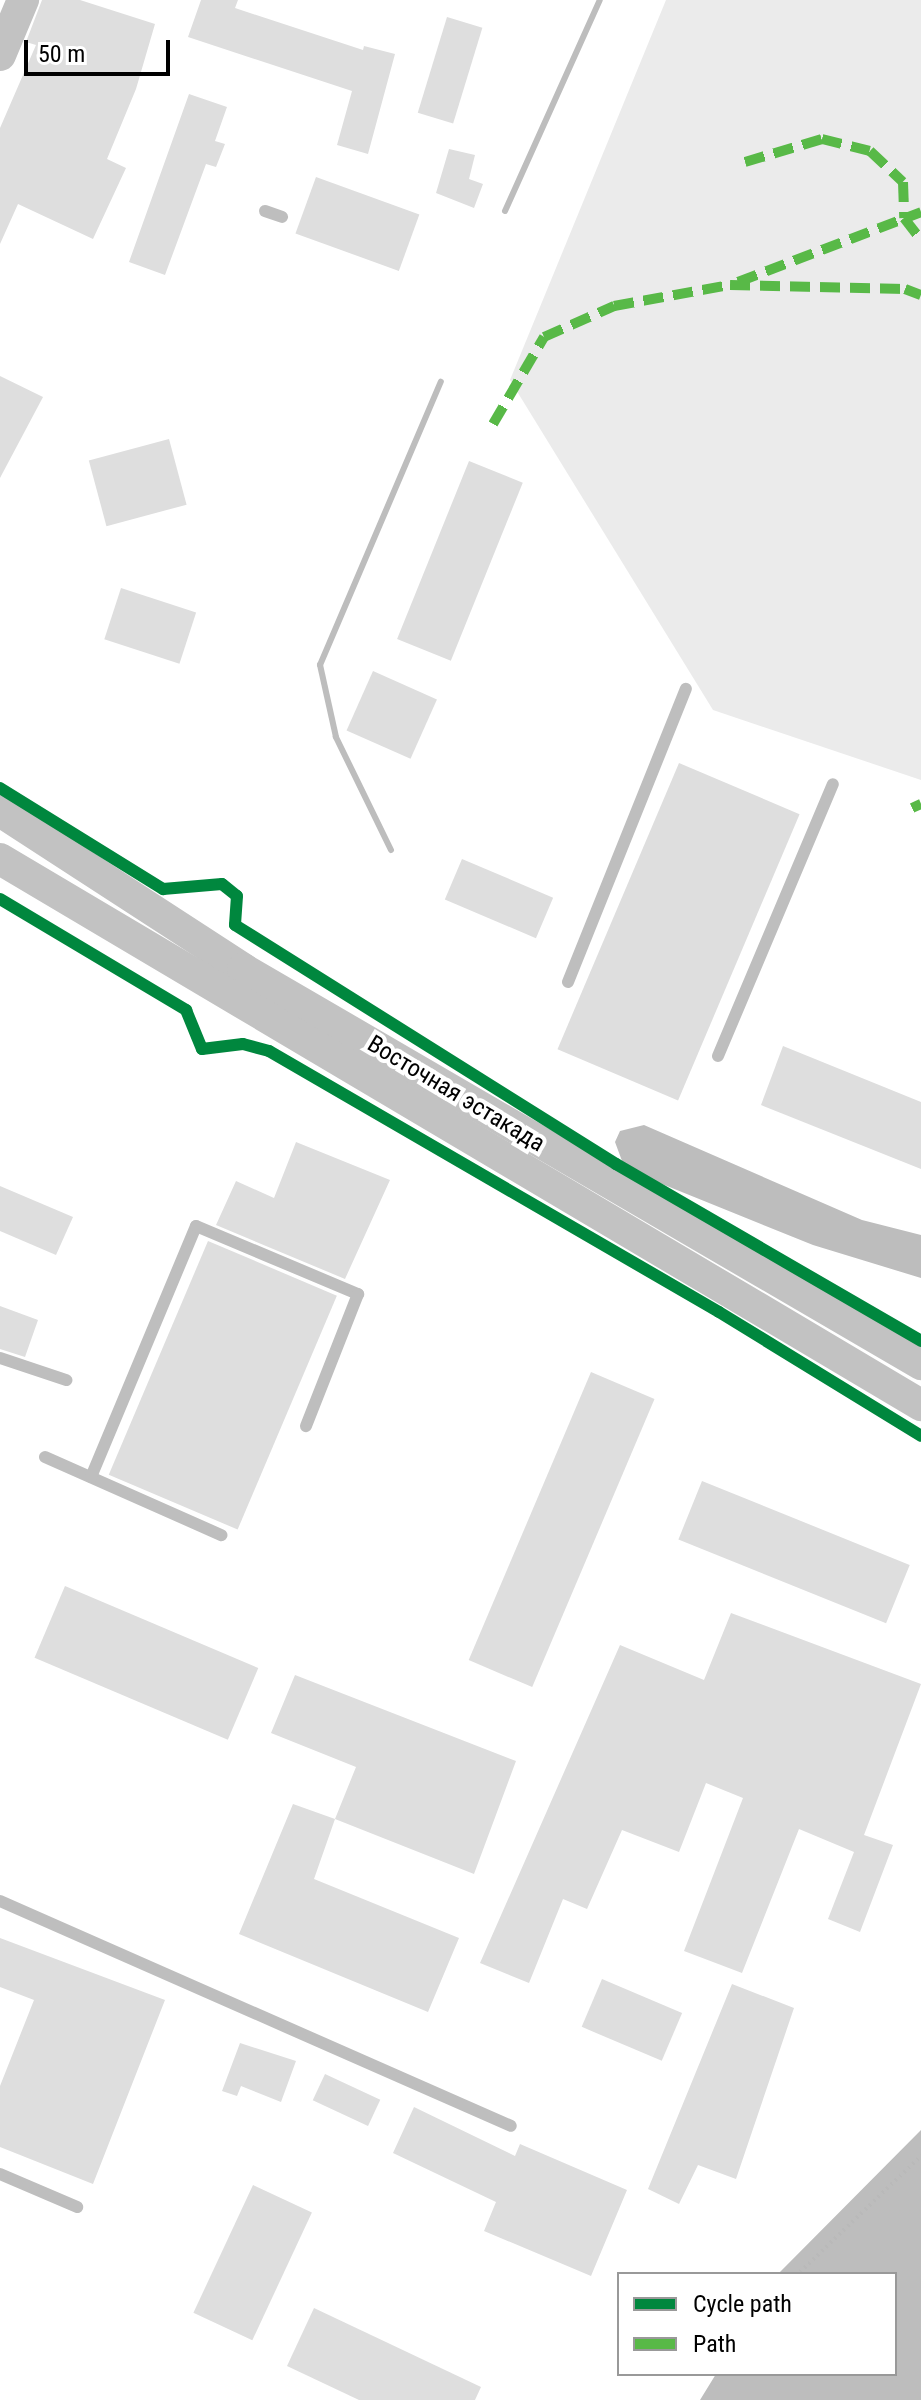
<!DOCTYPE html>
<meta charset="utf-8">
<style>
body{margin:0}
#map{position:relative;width:921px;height:2400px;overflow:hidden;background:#fff;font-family:"Roboto Condensed",sans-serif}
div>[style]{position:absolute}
.green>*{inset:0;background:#ebebeb}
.water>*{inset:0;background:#bdbdbd}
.stream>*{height:6px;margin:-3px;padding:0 3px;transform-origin:3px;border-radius:3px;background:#bdbdbd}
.building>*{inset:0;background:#dedede;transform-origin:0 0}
.path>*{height:4px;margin-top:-2px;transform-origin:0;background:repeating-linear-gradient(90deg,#b9b9b9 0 2px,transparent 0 6px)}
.lane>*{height:12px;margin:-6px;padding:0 6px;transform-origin:6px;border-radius:6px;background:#bebebe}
.secondary>*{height:32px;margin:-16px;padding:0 16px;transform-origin:16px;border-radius:16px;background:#c2c2c2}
.quiet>*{height:10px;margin-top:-5px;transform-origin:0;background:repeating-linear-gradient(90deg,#58b947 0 20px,transparent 0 30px)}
.cycleway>*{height:12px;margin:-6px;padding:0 6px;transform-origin:6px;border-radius:6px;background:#00873e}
span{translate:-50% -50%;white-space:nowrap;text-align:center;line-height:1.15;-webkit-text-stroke:8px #fff;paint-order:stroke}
.street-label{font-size:24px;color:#000}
.legend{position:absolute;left:617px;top:2272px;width:280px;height:104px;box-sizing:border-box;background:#fff;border:2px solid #999;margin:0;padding:10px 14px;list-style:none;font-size:24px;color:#000}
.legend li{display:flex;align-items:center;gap:16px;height:40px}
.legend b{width:40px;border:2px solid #999}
.scale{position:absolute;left:24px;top:40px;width:146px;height:36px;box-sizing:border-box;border:4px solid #000;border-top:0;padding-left:10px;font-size:24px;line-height:28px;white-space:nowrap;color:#000;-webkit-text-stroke:6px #fff;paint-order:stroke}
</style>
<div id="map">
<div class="green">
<div style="clip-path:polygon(666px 0,921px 0,921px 780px,713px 710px,510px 380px)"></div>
</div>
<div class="water">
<div style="clip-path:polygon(644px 1125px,862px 1220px,921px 1235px,921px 1278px,813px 1245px,625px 1169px,615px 1142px,620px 1131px)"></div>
<div style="clip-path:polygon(921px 2130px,921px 2400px,700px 2400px,716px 2374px,895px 2374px,895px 2274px,778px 2274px)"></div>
</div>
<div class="stream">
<div style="left:505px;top:211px;width:231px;rotate:-65.8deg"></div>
<div style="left:391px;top:850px;width:126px;rotate:-116deg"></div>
<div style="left:336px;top:737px;width:74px;rotate:-102.5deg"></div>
<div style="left:320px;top:665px;width:308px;rotate:-66.9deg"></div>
</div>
<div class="building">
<div style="clip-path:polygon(42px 0,80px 0,155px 24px,136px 89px,107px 159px,126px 168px,93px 239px,18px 204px,0 244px,0 128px,36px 45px,26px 42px)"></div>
<div style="clip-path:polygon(201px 0,238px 0,235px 8px,363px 50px,364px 46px,395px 54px,368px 154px,337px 145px,352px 91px,188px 37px)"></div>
<div style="left:447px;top:17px;width:37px;height:100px;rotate:17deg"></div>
<div style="clip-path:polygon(189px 94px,227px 107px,215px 141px,225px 144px,216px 167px,206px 164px,165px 275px,129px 262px)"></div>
<div style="clip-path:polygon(449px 149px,475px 155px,469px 179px,483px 184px,474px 208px,436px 193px)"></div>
<div style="left:316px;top:177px;width:110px;height:60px;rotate:20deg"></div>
<div style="clip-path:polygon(0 376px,43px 397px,0 478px)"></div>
<div style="left:169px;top:439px;width:68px;height:83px;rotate:75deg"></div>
<div style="left:469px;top:461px;width:58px;height:192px;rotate:22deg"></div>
<div style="left:121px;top:588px;width:79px;height:54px;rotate:18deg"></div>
<div style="left:373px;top:671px;width:70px;height:65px;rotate:24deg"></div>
<div style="left:679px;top:763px;width:131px;height:311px;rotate:23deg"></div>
<div style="left:462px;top:859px;width:99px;height:44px;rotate:23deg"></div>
<div style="clip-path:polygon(783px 1046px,921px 1102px,921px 1169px,761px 1105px)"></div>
<div style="clip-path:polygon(296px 1142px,390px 1180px,345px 1279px,216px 1225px,236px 1181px,274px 1198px)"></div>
<div style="clip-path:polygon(0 1186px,73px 1217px,56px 1255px,0 1231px)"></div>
<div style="left:208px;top:1241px;width:140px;height:254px;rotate:23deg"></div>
<div style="clip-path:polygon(0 1306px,38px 1320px,25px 1357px,0 1349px)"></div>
<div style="left:591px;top:1372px;width:69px;height:313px;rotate:23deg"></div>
<div style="left:702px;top:1481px;width:224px;height:63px;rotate:22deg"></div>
<div style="left:65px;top:1586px;width:210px;height:78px;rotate:23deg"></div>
<div style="clip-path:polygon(731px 1613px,921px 1684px,864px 1835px,893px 1845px,860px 1932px,828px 1919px,854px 1852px,799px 1829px,742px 1973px,684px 1951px,743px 1798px,706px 1783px,679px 1852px,622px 1830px,587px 1909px,563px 1899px,529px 1983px,480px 1963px,620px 1645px,704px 1680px)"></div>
<div style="clip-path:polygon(295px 1675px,516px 1761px,474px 1874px,335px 1819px,356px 1767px,271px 1733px)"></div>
<div style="clip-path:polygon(293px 1804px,335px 1819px,314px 1879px,459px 1938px,428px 2012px,239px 1934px)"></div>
<div style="clip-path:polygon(0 1938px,165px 2000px,93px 2184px,0 2147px,0 2086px,34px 2000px,0 1987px)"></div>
<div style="left:602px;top:1979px;width:87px;height:52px;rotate:23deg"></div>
<div style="clip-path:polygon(732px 1984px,794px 2008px,736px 2179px,698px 2165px,679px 2204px,648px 2189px)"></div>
<div style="clip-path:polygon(240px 2043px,296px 2061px,281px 2102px,241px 2086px,237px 2096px,222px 2091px)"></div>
<div style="left:325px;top:2074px;width:61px;height:29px;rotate:25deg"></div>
<div style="clip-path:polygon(414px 2107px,515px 2156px,520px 2144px,627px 2190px,591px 2276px,484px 2231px,496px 2202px,393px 2153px)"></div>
<div style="left:253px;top:2185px;width:65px;height:141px;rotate:25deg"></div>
<div style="clip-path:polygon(314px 2308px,481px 2387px,475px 2400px,359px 2400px,287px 2366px)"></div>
</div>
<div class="path">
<div style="left:800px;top:2272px;width:168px;rotate:-43.8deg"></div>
</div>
<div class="lane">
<div style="left:265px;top:211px;width:18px;rotate:19deg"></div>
<div style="left:568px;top:982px;width:316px;rotate:-68.1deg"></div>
<div style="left:718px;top:1056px;width:295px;rotate:-67.1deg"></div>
<div style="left:0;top:1358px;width:70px;rotate:18.4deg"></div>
<div style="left:45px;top:1457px;width:193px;rotate:23.9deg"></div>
<div style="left:91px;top:1477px;width:272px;rotate:-67.3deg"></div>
<div style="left:196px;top:1226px;width:176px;rotate:22.8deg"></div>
<div style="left:358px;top:1294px;width:142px;rotate:111.5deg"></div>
<div style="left:0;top:1901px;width:558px;rotate:23.76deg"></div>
<div style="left:0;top:2174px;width:84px;rotate:23.2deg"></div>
</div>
<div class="secondary">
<div style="left:0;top:55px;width:60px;rotate:-67.3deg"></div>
<div style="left:0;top:811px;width:290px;rotate:33deg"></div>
<div style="left:243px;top:969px;width:785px;rotate:30.22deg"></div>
<div style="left:0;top:859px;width:1071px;rotate:30.66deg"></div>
</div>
<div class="quiet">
<div style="left:745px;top:162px;width:80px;rotate:-16.6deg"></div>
<div style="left:822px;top:139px;width:49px;rotate:14deg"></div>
<div style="left:870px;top:151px;width:45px;rotate:43.2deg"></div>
<div style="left:903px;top:182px;width:36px;rotate:88deg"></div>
<div style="left:904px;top:218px;width:28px;rotate:52deg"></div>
<div style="left:738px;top:282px;width:196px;rotate:-20.9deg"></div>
<div style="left:493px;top:424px;width:101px;rotate:-59.6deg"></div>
<div style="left:544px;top:337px;width:77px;rotate:-23.9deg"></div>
<div style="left:614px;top:306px;width:118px;rotate:-10.3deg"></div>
<div style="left:730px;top:285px;width:175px;rotate:1.3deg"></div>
<div style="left:905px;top:289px;width:17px;rotate:21deg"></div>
<div style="left:912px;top:808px;width:10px;rotate:-24deg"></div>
</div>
<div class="cycleway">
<div style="left:0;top:788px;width:192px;rotate:31.8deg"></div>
<div style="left:163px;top:889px;width:59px;rotate:-4.8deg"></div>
<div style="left:222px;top:884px;width:19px;rotate:39deg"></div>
<div style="left:237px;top:896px;width:29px;rotate:94deg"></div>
<div style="left:235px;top:925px;width:450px;rotate:32.1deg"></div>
<div style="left:616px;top:1164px;width:353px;rotate:30.1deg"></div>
<div style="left:0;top:899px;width:217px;rotate:30.8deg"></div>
<div style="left:186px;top:1010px;width:42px;rotate:67.7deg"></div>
<div style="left:202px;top:1049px;width:41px;rotate:-7deg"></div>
<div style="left:243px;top:1044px;width:27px;rotate:15deg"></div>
<div style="left:269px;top:1051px;width:520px;rotate:30.11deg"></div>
<div style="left:719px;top:1312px;width:237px;rotate:31.5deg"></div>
</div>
<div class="street-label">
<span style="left:456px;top:1094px;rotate:31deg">Восточная эстакада</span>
</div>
<ul class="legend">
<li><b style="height:10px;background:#00873e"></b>Cycle path</li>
<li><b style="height:10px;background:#58b947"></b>Path</li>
</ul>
<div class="scale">50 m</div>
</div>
